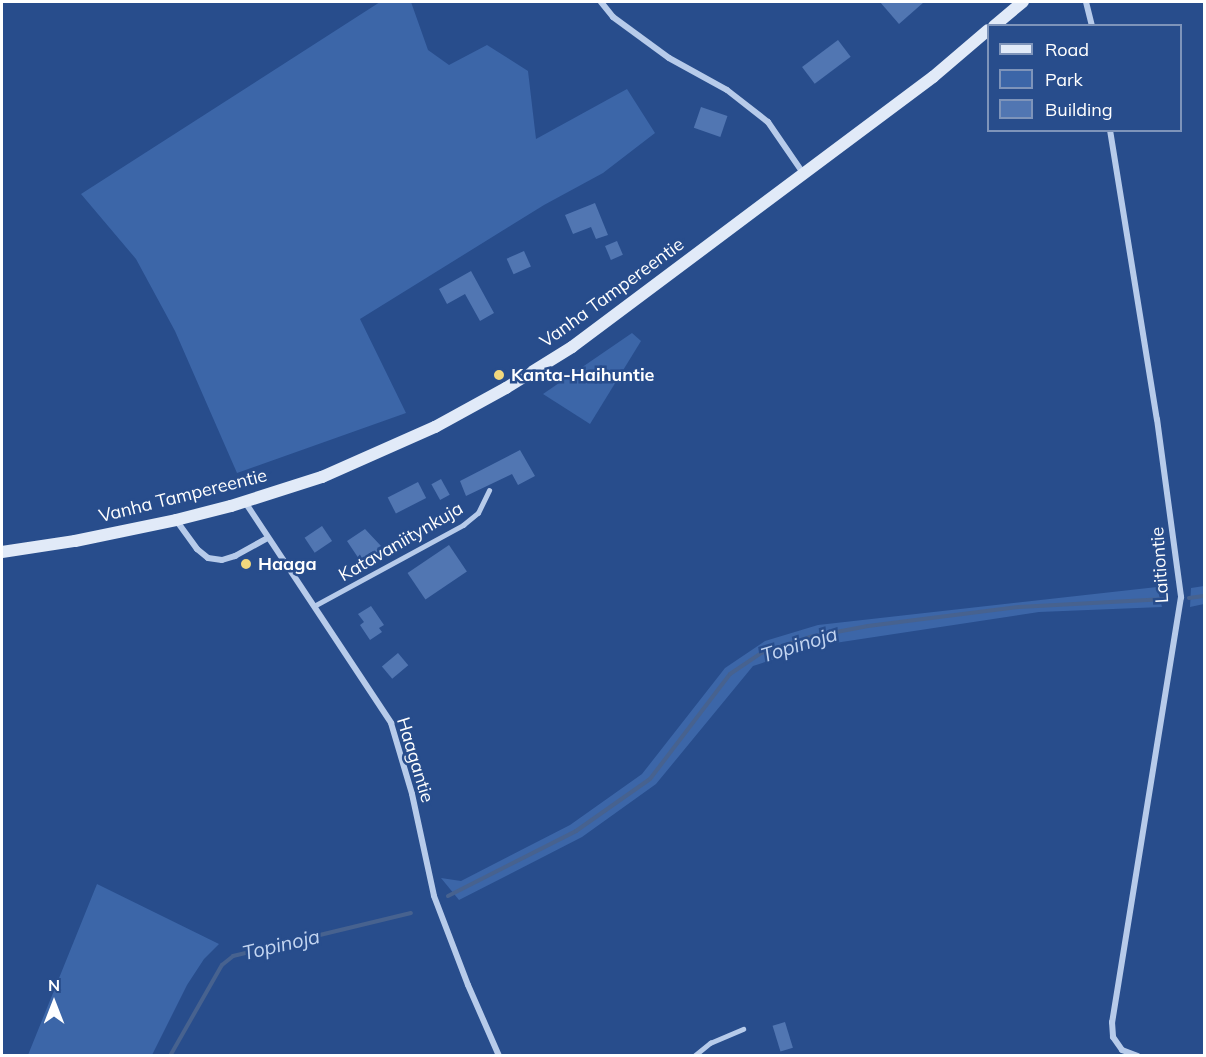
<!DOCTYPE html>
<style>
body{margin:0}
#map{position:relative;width:1206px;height:1057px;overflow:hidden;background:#284d8c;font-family:Mulish,sans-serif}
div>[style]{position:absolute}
.green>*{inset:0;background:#3c66a8}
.stream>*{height:4px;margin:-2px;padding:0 2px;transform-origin:2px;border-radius:2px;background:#47628f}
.building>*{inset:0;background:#5176b2;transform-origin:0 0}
.lane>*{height:4.5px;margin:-2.25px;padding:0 2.25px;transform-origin:2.25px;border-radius:2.25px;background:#b7cbea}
.street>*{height:6px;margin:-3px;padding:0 3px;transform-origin:3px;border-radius:3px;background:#b7cbea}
.secondary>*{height:12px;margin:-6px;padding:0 6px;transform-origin:6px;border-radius:6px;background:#e1eaf8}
.dots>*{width:16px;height:16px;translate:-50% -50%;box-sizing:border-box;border:3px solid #284d8c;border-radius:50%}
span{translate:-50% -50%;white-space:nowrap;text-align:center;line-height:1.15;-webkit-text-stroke:5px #284d8c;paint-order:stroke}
.street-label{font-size:18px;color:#fff}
.poi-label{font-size:18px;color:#fff;font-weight:700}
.left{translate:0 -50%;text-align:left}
.water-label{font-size:20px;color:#c3d5f1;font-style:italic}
.frame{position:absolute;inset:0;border:3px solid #fff;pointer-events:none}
.legend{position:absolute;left:987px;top:24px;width:195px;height:108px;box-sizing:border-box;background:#284d8c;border:2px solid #7e94ba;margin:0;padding:8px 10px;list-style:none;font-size:18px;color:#fff}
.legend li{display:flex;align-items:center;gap:12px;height:30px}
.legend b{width:30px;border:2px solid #7e94ba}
.north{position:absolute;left:24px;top:973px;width:60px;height:60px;-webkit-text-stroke:4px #284d8c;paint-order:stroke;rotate:0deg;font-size:16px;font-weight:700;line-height:24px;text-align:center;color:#fff}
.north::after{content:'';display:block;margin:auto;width:21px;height:27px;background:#fff;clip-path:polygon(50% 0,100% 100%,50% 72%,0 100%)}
</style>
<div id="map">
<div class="green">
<div style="clip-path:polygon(380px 2px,411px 2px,428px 50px,449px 65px,487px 45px,528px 71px,536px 139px,627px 89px,655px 133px,603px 173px,544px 205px,360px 319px,406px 413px,237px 473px,175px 331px,136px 259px,81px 194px)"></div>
<div style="clip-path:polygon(632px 333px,641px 341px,590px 424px,543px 394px)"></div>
<div style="clip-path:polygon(1204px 586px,1204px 604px,1190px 607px,1191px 588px)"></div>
<div style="clip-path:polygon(1157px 587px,1162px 607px,1039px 612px,815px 646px,753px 666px,656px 784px,582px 837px,459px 900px,441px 878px,461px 881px,570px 825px,642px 774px,725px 668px,765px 641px,818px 625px)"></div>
<div style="clip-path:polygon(97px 884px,219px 944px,204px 959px,187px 985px,152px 1055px,28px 1055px)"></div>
</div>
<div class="stream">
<div style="left:1189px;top:598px;width:15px;rotate:-8deg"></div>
<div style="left:448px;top:896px;width:144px;rotate:-26.9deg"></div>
<div style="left:576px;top:831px;width:90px;rotate:-35.1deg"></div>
<div style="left:650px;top:779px;width:132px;rotate:-52.7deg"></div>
<div style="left:730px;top:674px;width:37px;rotate:-34deg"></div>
<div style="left:761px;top:653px;width:52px;rotate:-18.1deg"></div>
<div style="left:810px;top:637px;width:59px;rotate:-10.7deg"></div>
<div style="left:868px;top:626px;width:152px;rotate:-7.2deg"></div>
<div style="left:1019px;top:607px;width:147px;rotate:-3.1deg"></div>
<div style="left:170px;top:1056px;width:105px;rotate:-60.3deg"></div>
<div style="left:222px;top:965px;width:14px;rotate:-39deg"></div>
<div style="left:233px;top:956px;width:183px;rotate:-13.6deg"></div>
</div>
<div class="building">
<div style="clip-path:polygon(880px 2px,924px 2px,899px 24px)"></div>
<div style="left:838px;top:40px;width:21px;height:45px;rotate:53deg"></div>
<div style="left:701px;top:107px;width:28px;height:22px;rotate:19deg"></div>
<div style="clip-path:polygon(595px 203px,608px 235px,596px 239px,591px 227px,573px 234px,565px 215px)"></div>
<div style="left:617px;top:241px;width:15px;height:13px;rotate:67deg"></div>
<div style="left:524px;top:251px;width:17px;height:19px;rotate:66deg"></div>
<div style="clip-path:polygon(471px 271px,494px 313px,480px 321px,465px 294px,447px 304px,439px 289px)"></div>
<div style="clip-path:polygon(520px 450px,535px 476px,518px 485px,512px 474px,466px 496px,460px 481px)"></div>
<div style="left:441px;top:479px;width:18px;height:11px;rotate:61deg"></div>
<div style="left:418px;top:482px;width:18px;height:34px;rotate:63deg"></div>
<div style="left:322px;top:526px;width:18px;height:21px;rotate:56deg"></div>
<div style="clip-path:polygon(365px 529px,381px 546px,377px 548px,383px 556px,365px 568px,347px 541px)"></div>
<div style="left:449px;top:545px;width:32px;height:50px;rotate:56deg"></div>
<div style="clip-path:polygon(371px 606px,384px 625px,379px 628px,382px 632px,370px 640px,360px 625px,364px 622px,358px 614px)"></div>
<div style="left:398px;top:653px;width:16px;height:21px;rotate:50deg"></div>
<div style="left:785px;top:1022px;width:27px;height:13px;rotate:73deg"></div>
</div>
<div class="lane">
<div style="left:314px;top:606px;width:170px;rotate:-28.5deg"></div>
<div style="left:463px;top:525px;width:19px;rotate:-39deg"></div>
<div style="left:478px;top:513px;width:25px;rotate:-64deg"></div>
<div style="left:694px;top:1056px;width:21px;rotate:-39deg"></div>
<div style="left:710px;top:1043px;width:36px;rotate:-23deg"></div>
</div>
<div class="street">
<div style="left:601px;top:2px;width:19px;rotate:51deg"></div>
<div style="left:613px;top:17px;width:69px;rotate:36.2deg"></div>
<div style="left:669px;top:58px;width:66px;rotate:28.9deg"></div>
<div style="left:727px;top:90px;width:52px;rotate:38deg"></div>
<div style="left:768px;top:122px;width:62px;rotate:55.5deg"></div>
<div style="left:1086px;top:2px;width:25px;rotate:76deg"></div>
<div style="left:1110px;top:130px;width:293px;rotate:80.8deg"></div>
<div style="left:1157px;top:419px;width:180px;rotate:82.3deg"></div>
<div style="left:1181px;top:597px;width:431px;rotate:99.2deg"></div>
<div style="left:1112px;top:1022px;width:15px;rotate:86deg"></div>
<div style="left:1113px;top:1037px;width:16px;rotate:55deg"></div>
<div style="left:1122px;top:1050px;width:17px;rotate:21deg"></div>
<div style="left:245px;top:502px;width:265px;rotate:56.5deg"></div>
<div style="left:391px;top:723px;width:74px;rotate:73.5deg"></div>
<div style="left:412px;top:794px;width:104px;rotate:77.8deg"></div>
<div style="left:434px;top:896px;width:95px;rotate:69.1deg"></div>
<div style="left:468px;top:985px;width:77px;rotate:66.4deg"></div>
<div style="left:176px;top:520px;width:36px;rotate:54deg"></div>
<div style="left:197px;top:549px;width:14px;rotate:39deg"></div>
<div style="left:208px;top:558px;width:14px;rotate:8deg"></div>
<div style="left:222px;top:560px;width:14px;rotate:-17deg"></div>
<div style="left:235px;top:556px;width:37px;rotate:-29deg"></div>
</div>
<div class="secondary">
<div style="left:994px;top:26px;width:38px;rotate:-40deg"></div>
<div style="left:2px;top:552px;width:74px;rotate:-8.6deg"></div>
<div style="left:75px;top:541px;width:103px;rotate:-11.7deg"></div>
<div style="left:176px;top:520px;width:57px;rotate:-14.3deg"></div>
<div style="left:231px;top:506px;width:96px;rotate:-17.7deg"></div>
<div style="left:322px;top:477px;width:124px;rotate:-23.9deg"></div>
<div style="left:435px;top:427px;width:81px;rotate:-28.8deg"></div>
<div style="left:506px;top:388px;width:78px;rotate:-31.8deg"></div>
<div style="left:572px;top:347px;width:451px;rotate:-36.8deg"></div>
<div style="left:933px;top:77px;width:72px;rotate:-40.5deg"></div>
</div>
<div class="dots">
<div style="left:499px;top:375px;background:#f2d87d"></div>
<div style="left:246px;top:564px;background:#f2d87d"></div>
</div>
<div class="street-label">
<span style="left:612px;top:293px;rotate:-36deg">Vanha Tampereentie</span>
<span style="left:183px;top:496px;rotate:-14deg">Vanha Tampereentie</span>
<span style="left:401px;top:542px;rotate:-30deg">Katavaniitynkuja</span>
<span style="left:1160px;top:565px;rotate:-94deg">Laitiontie</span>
<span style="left:415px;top:760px;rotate:73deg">Haagantie</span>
</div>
<div class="poi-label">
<span class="left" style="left:511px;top:375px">Kanta-Haihuntie</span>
<span class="left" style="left:258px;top:564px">Haaga</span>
</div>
<div class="water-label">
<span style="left:799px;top:644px;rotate:-17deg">Topinoja</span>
<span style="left:281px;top:944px;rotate:-13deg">Topinoja</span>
</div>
<div class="frame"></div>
<ul class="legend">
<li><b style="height:8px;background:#e1eaf8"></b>Road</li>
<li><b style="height:16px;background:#3c66a8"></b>Park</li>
<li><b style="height:16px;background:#5176b2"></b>Building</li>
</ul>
<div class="north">N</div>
</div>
